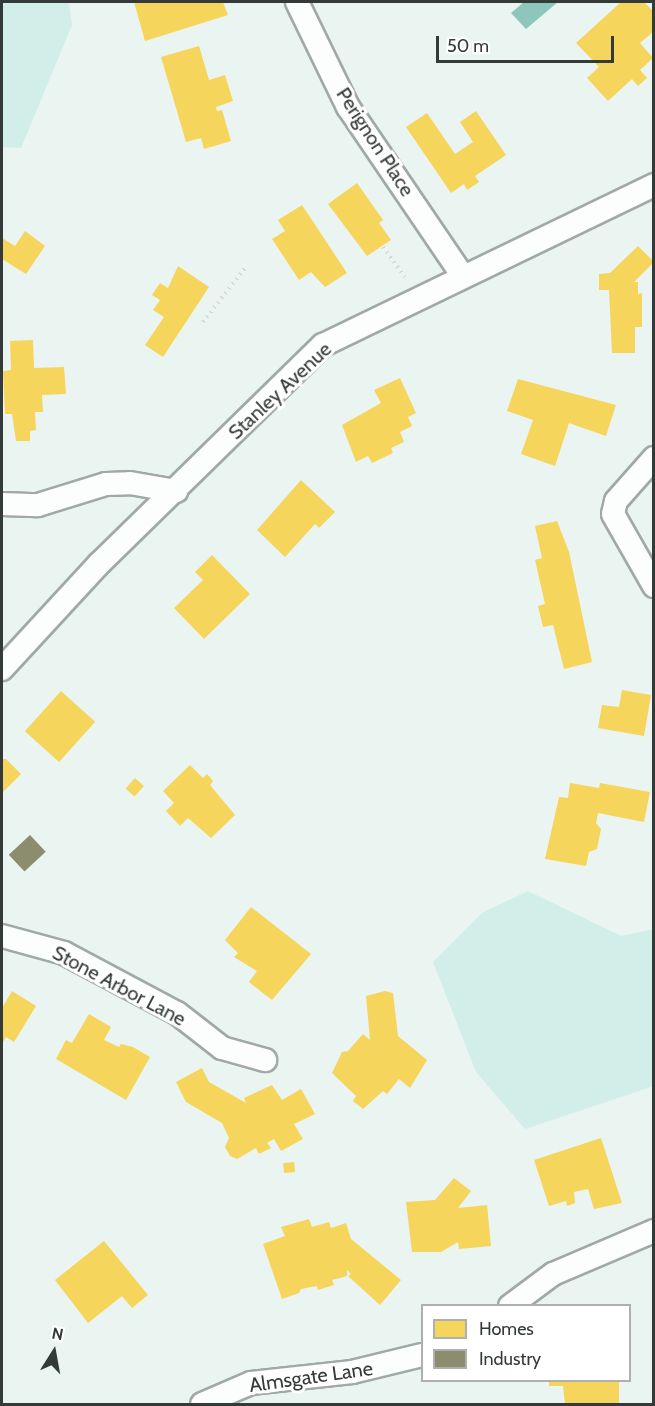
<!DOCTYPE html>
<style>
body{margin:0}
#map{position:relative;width:655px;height:1406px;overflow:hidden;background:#eaf4f1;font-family:Cabin,sans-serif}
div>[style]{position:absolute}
.green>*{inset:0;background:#d1eee8}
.water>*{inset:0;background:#8dc6ba}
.homes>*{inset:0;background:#f6d55c;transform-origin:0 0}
.industry>*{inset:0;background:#8c8c6e;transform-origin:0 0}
.path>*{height:4px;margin-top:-2px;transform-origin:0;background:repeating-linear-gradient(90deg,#d4d7d6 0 1.5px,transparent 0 6px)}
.roads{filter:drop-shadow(2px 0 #a1a9a7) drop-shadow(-2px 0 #a1a9a7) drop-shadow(0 2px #a1a9a7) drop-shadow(0 -2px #a1a9a7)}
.minor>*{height:22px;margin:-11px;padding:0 11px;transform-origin:11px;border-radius:11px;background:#fcfdfd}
span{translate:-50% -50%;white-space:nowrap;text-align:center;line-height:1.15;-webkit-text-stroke:6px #fff;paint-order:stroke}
.street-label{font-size:20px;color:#333a38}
.frame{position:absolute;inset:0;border:3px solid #333a38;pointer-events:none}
.legend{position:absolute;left:421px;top:1304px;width:210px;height:78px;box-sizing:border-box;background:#fff;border:2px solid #adb0af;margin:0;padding:8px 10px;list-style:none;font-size:18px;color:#333a38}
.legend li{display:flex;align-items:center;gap:12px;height:30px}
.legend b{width:30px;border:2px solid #adb0af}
.north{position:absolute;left:24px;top:1322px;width:60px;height:60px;-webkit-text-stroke:4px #fff;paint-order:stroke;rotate:11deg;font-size:16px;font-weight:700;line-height:24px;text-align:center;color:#333a38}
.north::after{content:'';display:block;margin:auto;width:21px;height:27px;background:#333a38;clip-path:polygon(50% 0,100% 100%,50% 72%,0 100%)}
.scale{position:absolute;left:436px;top:36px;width:178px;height:27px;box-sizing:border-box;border:3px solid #333a38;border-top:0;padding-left:8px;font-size:18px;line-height:21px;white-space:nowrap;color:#333a38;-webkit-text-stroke:4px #fff;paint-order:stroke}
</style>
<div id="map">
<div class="green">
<div style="clip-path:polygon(2px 2px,69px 2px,72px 25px,21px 148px,2px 147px)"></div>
<div style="clip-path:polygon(528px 891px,621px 936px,653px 929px,654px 1086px,525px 1129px,476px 1072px,433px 962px,482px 913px)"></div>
</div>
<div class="water">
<div style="clip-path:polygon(524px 2px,558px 2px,526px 29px,511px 13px)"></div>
</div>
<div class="homes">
<div style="clip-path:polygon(134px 2px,223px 2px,228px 15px,145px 41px)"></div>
<div style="clip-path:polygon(621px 2px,644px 2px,654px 12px,654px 31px,640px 43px,653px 58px,640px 70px,647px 78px,638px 86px,632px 79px,608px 101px,587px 78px,599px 67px,576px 43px)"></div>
<div style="clip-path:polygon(199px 46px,209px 80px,225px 75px,233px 101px,216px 107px,217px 111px,222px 110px,231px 141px,204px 149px,201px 138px,186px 142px,161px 57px)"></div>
<div style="clip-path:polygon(476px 111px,506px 155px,475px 176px,479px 182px,467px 190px,464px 184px,451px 193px,406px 127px,427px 113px,455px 154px,473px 142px,460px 122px)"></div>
<div style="clip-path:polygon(357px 183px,383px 220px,379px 223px,391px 240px,367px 256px,328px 204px)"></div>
<div style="clip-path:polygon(302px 205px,347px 273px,325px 287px,311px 272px,299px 280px,272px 239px,285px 231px,278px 220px)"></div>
<div style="clip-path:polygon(25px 231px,45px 246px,26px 274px,2px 259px,2px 238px,15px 246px)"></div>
<div style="clip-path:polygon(638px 246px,654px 262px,634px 282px,638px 282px,638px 294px,642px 293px,642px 327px,635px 327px,635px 353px,612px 353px,609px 290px,599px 290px,599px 274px,610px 273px)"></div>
<div style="clip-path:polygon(178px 266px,209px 287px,163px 357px,145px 345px,164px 317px,153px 310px,160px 300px,152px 295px,160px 283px,168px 288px)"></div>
<div style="clip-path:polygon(33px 340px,34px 368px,64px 367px,66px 394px,42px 395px,43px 412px,35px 412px,36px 430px,30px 431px,30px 441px,16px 441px,12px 414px,5px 414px,3px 371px,11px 370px,10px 341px)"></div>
<div style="clip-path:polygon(400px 378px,416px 413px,408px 417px,412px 426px,400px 432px,404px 442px,391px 448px,393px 453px,372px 463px,368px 456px,356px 462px,342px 425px,381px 403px,374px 390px)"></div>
<div style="clip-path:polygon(518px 379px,616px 405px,606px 436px,569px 423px,555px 466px,521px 454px,533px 420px,507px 411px)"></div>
<div style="clip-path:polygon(301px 480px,335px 512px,319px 528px,315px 524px,285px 557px,257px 530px)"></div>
<div style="clip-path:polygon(557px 521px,569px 552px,592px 662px,564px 669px,553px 625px,543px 627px,538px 606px,545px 604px,535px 560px,542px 558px,535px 526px)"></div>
<div style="clip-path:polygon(212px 555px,250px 594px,204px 639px,174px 608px,203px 580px,195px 572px)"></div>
<div style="clip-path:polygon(622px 690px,651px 695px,644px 736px,598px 728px,602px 705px,619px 707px)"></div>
<div style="left:61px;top:691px;width:46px;height:54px;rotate:42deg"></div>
<div style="clip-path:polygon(2px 759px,6px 759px,21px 774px,2px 793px)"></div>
<div style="clip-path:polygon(190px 765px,203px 778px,207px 774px,213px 781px,210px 785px,235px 815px,211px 838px,188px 818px,180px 826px,166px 811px,174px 803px,163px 791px)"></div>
<div style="left:135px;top:778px;width:12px;height:14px;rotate:42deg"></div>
<div style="clip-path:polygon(570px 783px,599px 788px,600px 783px,650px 792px,644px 822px,598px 813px,596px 823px,601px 829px,597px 849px,589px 852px,586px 866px,545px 859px,559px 797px,568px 798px)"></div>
<div style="clip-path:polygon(251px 907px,311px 954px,272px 1000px,249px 982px,257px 971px,234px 957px,238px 953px,225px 940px)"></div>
<div style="clip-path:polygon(12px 991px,36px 1006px,14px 1042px,6px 1037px,2px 1044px,2px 1008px)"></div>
<div style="clip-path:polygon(385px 991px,393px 993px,398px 1036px,427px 1060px,410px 1088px,399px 1079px,387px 1094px,383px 1091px,363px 1109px,353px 1101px,356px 1096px,332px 1073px,342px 1052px,348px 1051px,363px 1034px,370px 1040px,366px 996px)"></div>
<div style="clip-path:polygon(89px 1014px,111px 1027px,104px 1040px,119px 1047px,121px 1044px,133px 1047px,150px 1057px,126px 1100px,56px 1059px,66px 1040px,72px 1043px)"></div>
<div style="clip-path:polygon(202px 1068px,209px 1082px,246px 1103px,244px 1098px,272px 1085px,282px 1100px,301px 1089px,315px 1114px,294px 1124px,303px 1139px,281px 1151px,274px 1139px,267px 1143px,271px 1148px,259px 1154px,256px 1148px,237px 1159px,230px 1156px,225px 1147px,229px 1138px,222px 1123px,186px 1102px,176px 1082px)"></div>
<div style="clip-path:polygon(601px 1138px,622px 1203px,594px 1209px,588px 1189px,574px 1192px,575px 1203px,567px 1206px,566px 1201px,549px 1206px,534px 1160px)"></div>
<div style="left:294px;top:1162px;width:10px;height:11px;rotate:84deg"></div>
<div style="clip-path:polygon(454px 1178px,471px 1191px,458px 1208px,487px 1205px,491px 1246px,459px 1249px,458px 1242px,441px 1252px,412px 1252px,406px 1202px,435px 1200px)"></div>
<div style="clip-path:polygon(309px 1219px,312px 1227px,329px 1222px,331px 1228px,346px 1223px,351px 1239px,401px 1280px,380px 1305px,348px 1276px,351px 1274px,347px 1270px,347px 1276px,332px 1280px,334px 1285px,318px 1290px,317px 1286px,301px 1289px,299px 1293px,282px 1299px,263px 1244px,285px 1236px,281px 1227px)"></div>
<div style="clip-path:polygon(104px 1241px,148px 1295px,132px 1308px,122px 1296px,88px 1323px,55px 1280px)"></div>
<div style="clip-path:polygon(549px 1380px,619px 1380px,619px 1404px,565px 1404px,563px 1386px,549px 1386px)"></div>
</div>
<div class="industry">
<div style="left:30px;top:835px;width:23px;height:29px;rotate:47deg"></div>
</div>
<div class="path">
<div style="left:383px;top:247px;width:37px;rotate:54deg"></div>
<div style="left:203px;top:322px;width:70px;rotate:-52deg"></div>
</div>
<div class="roads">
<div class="minor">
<div style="left:297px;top:2px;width:117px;rotate:64.1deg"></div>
<div style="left:348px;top:107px;width:204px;rotate:55.8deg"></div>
<div style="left:654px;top:458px;width:57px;rotate:131.5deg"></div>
<div style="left:616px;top:501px;width:13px;rotate:103deg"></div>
<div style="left:613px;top:514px;width:83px;rotate:60.3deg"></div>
<div style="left:2px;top:504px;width:36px;rotate:2deg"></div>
<div style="left:38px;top:505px;width:71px;rotate:-17.2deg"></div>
<div style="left:106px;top:484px;width:24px;rotate:-2deg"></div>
<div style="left:130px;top:483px;width:47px;rotate:9.9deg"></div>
<div style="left:2px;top:669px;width:143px;rotate:-47.3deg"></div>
<div style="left:99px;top:564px;width:313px;rotate:-44.4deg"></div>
<div style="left:323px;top:345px;width:368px;rotate:-25.8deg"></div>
<div style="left:2px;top:936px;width:64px;rotate:15.3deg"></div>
<div style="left:64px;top:953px;width:128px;rotate:28deg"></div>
<div style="left:177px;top:1013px;width:57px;rotate:37.9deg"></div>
<div style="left:222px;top:1048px;width:45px;rotate:15.6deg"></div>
<div style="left:510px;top:1306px;width:54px;rotate:-36.7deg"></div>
<div style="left:553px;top:1274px;width:110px;rotate:-23.1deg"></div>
<div style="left:202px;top:1404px;width:53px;rotate:-23.2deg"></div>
<div style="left:251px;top:1383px;width:102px;rotate:-6.2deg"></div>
<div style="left:352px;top:1372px;width:72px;rotate:-13.7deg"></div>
</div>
</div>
<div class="street-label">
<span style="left:375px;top:142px;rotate:57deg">Perignon Place</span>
<span style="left:280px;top:391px;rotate:-43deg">Stanley Avenue</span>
<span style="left:119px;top:986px;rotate:28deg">Stone Arbor Lane</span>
<span style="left:311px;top:1377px;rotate:-8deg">Almsgate Lane</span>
</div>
<div class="frame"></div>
<ul class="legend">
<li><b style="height:16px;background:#f6d55c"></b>Homes</li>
<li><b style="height:16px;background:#8c8c6e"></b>Industry</li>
</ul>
<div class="north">N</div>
<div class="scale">50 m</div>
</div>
